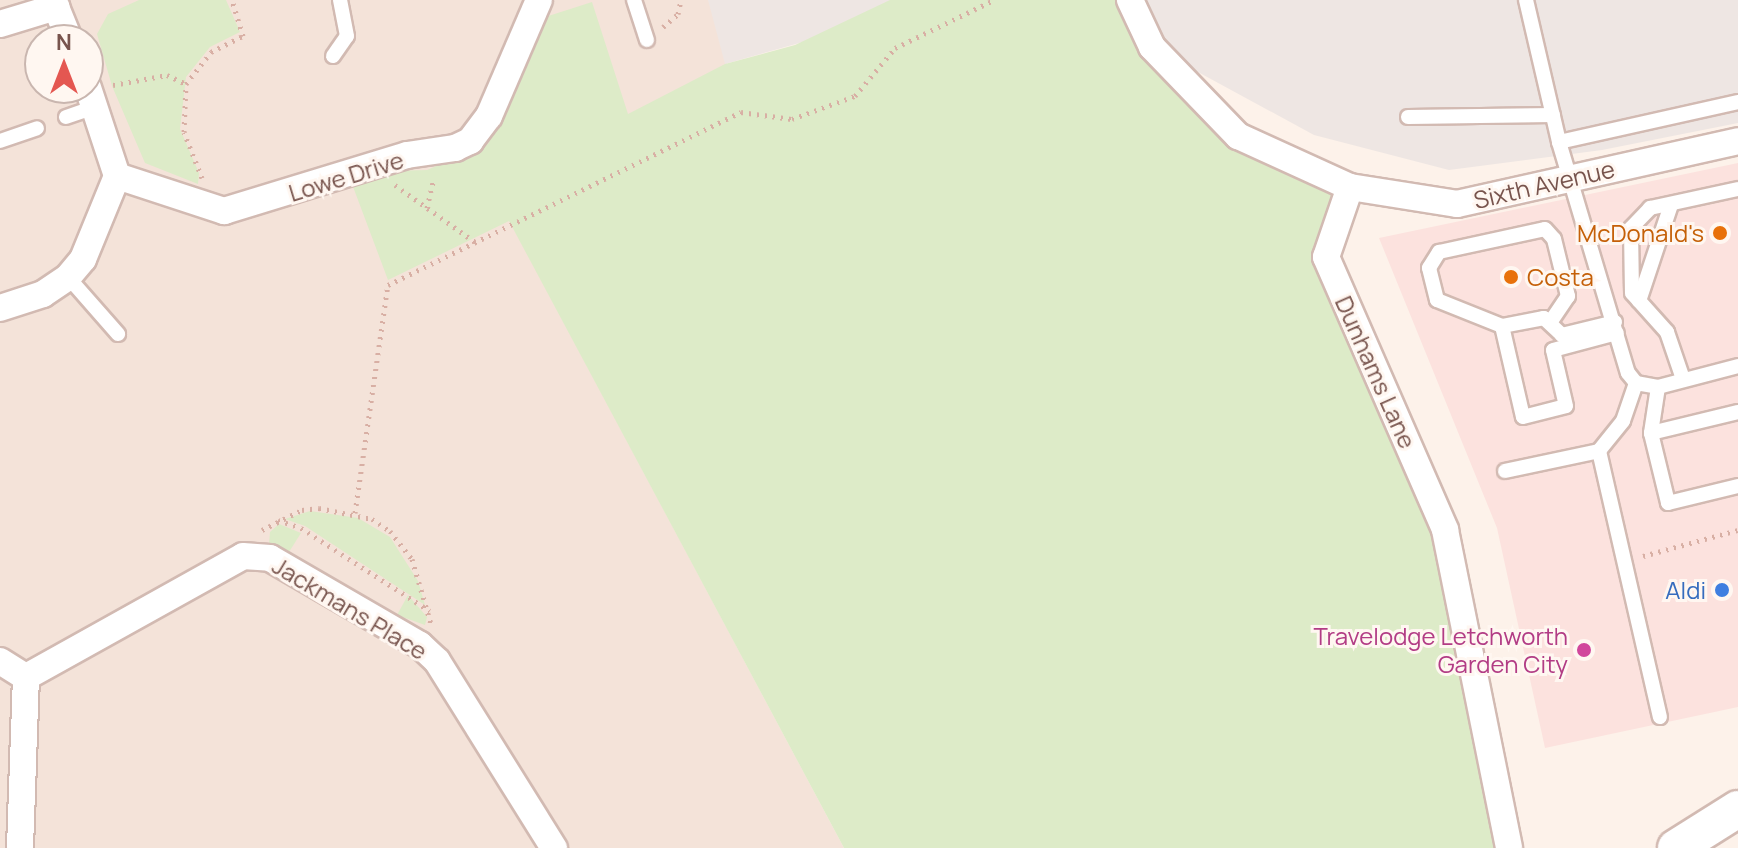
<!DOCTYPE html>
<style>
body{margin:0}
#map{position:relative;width:1738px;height:848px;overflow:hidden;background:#fdf2ea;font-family:Manrope,sans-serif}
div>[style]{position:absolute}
.residential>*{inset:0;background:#f4e3d9}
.commercial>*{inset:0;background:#fce2de}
.industrial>*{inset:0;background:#eee6e3}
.green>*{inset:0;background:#ddebc8}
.path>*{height:5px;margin-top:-2.5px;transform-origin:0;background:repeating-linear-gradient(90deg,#d8afa4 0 2px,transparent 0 8px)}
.roads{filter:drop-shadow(2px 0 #d2bab2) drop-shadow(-2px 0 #d2bab2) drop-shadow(0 2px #d2bab2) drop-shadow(0 -2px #d2bab2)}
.service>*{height:14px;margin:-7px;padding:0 7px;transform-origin:7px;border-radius:7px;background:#fff}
.minor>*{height:26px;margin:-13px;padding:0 13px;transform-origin:13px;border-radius:13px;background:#fff}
.secondary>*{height:36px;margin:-18px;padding:0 18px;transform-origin:18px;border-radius:18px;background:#fff}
.dots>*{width:22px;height:22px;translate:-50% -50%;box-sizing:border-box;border:4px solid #fff7f1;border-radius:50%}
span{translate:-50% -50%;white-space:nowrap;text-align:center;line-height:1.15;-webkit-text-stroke:6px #fff7f1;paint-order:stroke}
.street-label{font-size:24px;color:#78544d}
.food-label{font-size:24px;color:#c56008}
.right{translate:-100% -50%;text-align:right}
.left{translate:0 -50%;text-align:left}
.shop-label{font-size:24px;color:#366cbe}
.hotel-label{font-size:24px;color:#b23c85}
.north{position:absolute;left:24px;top:24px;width:80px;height:80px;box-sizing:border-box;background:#fff7f1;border:2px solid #c9b6af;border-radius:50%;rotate:0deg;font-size:22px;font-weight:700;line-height:32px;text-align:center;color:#78544d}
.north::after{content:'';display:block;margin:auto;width:28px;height:36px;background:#e45751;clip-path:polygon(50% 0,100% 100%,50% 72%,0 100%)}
</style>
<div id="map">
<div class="residential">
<div style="clip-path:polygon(evenodd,0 0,709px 0,729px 72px,490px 184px,844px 848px,0 848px,0 0,40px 40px,88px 40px,88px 88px,40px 88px,40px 40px)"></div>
</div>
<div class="commercial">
<div style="clip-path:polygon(1738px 163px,1738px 707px,1545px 748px,1497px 528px,1379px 238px)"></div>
</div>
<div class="industrial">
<div style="clip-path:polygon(708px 0,952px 0,725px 64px)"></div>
<div style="clip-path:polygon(1130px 0,1738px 0,1738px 123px,1602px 150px,1449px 170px,1314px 135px,1152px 47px)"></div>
</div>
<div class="green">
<div style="clip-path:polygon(139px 0,226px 0,240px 32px,210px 47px,186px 77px,180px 129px,199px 173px,198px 184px,145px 163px,112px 86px,97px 34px,108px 14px)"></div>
<div style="clip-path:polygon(890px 0,1130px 0,1238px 136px,1350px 187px,1326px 257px,1445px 530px,1509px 848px,844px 848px,509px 221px,388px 280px,352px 184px,390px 171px,427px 170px,488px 144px,539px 19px,592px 2px,628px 114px,725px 64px,795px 45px)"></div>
<div style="clip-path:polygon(310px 511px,358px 518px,390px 537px,418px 581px,425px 605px,305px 526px,285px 519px)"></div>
<div style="clip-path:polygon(279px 524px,301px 533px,289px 552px,269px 544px,270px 532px)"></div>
<div style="clip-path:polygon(408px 595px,427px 617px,425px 625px,397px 615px)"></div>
</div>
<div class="path">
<div style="left:663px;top:27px;width:20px;rotate:-41deg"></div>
<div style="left:678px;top:14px;width:14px;rotate:-78deg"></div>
<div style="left:113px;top:85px;width:55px;rotate:-10.5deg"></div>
<div style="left:167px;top:75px;width:21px;rotate:25deg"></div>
<div style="left:202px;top:178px;width:49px;rotate:-111.4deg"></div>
<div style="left:184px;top:132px;width:48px;rotate:-87.6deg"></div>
<div style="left:186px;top:84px;width:41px;rotate:-52deg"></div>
<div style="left:211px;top:52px;width:36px;rotate:-27deg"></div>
<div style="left:243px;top:36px;width:38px;rotate:-107deg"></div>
<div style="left:395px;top:185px;width:98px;rotate:35.5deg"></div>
<div style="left:427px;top:208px;width:31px;rotate:-77deg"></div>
<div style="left:355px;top:513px;width:230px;rotate:-81.8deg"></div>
<div style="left:388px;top:285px;width:393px;rotate:-26.1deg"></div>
<div style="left:741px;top:112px;width:51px;rotate:7.8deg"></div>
<div style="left:792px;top:119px;width:67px;rotate:-20.1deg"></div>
<div style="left:855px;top:96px;width:62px;rotate:-50.2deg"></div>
<div style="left:895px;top:48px;width:110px;rotate:-25.9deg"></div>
<div style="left:278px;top:520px;width:24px;rotate:19deg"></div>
<div style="left:301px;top:528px;width:153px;rotate:32.8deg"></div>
<div style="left:262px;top:530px;width:45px;rotate:-26.6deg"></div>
<div style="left:302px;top:510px;width:17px;rotate:-7deg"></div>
<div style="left:319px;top:508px;width:54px;rotate:11.7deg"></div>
<div style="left:372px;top:519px;width:22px;rotate:34deg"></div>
<div style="left:390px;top:531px;width:36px;rotate:52deg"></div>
<div style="left:412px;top:559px;width:68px;rotate:73.7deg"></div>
<div style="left:1643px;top:556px;width:98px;rotate:-15.3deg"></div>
</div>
<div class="roads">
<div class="service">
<div style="left:634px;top:0;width:42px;rotate:72deg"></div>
<div style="left:1526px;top:0;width:146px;rotate:76.9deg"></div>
<div style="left:1559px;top:142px;width:241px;rotate:73.4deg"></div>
<div style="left:1628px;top:373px;width:13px;rotate:51deg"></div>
<div style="left:1636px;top:383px;width:22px;rotate:10deg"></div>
<div style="left:1658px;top:387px;width:83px;rotate:-14.7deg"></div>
<div style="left:333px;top:56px;width:24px;rotate:-55deg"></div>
<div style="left:347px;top:36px;width:37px;rotate:-101deg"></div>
<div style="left:66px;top:117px;width:31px;rotate:-19deg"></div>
<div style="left:1408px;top:117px;width:145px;rotate:-0.8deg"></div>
<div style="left:0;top:141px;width:39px;rotate:-19deg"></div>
<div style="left:1559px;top:142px;width:183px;rotate:-12.6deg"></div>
<div style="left:68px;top:277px;width:76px;rotate:48.7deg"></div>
<div style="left:1639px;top:301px;width:101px;rotate:-71.6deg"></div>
<div style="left:1615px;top:322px;width:55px;rotate:166.2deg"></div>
<div style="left:1562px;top:335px;width:25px;rotate:-137deg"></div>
<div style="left:1544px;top:318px;width:43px;rotate:169.2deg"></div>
<div style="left:1502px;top:326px;width:93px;rotate:77deg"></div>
<div style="left:1523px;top:417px;width:44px;rotate:-14.3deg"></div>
<div style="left:1566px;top:406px;width:57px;rotate:-103.1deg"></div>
<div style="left:1553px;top:350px;width:66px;rotate:-14.9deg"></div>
<div style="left:1502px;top:326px;width:70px;rotate:-158.2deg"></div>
<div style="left:1437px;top:300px;width:33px;rotate:-104deg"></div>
<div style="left:1429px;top:268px;width:19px;rotate:-58deg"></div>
<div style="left:1439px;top:252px;width:108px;rotate:-12.2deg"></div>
<div style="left:1545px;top:229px;width:13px;rotate:48deg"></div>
<div style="left:1554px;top:239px;width:59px;rotate:76.2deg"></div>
<div style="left:1568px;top:296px;width:32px;rotate:124deg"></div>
<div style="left:1683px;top:379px;width:50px;rotate:-108.8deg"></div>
<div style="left:1667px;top:332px;width:52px;rotate:-131.9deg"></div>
<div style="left:1632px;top:293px;width:65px;rotate:-90.9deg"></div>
<div style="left:1631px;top:228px;width:28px;rotate:-46deg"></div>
<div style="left:1650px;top:208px;width:90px;rotate:-12.2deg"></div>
<div style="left:1636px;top:383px;width:40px;rotate:108.9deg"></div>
<div style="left:1623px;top:421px;width:38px;rotate:129deg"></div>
<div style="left:1599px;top:451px;width:273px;rotate:77.1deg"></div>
<div style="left:1658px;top:387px;width:47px;rotate:98.7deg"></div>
<div style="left:1651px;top:433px;width:72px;rotate:76.3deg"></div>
<div style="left:1668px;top:503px;width:72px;rotate:-13.7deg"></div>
<div style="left:1651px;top:433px;width:89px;rotate:-13.6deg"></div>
<div style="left:1505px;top:471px;width:96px;rotate:-12deg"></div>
</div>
<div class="minor">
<div style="left:1130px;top:0;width:52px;rotate:64.9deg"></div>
<div style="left:1152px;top:47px;width:124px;rotate:46deg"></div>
<div style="left:1238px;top:136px;width:123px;rotate:24.5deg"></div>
<div style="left:1350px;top:187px;width:108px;rotate:9deg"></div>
<div style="left:1457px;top:204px;width:288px;rotate:-12.6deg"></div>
<div style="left:0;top:24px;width:59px;rotate:-16.9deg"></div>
<div style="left:56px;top:7px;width:35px;rotate:68deg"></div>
<div style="left:117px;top:176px;width:113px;rotate:18.1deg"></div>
<div style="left:224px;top:211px;width:191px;rotate:-17deg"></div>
<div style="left:407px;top:155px;width:49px;rotate:-8.3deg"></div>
<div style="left:455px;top:148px;width:17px;rotate:-25deg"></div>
<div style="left:470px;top:141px;width:31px;rotate:-53deg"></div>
<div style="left:489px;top:116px;width:126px;rotate:-66.7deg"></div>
<div style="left:1350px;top:187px;width:74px;rotate:108.9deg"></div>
<div style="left:1326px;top:257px;width:298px;rotate:66.4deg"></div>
<div style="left:1445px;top:530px;width:324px;rotate:78.6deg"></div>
<div style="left:0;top:308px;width:45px;rotate:-18deg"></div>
<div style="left:43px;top:294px;width:30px;rotate:-34deg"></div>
<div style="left:68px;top:277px;width:23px;rotate:-50deg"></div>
<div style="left:83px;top:259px;width:90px;rotate:-67.7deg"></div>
<div style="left:117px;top:176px;width:93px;rotate:-108.2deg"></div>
<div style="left:0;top:661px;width:31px;rotate:32deg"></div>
<div style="left:26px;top:677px;width:248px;rotate:-29.1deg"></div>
<div style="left:243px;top:556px;width:27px;rotate:4deg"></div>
<div style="left:270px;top:558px;width:173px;rotate:30.1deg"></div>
<div style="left:420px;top:645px;width:23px;rotate:43deg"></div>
<div style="left:437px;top:661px;width:221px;rotate:58deg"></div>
<div style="left:20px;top:848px;width:171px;rotate:-88deg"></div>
</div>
<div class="secondary">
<div style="left:1676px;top:848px;width:73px;rotate:-32.2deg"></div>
</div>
</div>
<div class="dots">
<div style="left:1720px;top:233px;background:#e8710a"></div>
<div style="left:1511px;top:277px;background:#e8710a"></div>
<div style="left:1722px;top:590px;background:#3f7fe0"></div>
<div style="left:1584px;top:650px;background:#d1479c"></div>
</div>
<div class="street-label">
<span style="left:346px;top:176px;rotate:-17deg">Lowe Drive</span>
<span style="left:1544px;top:184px;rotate:-13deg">Sixth Avenue</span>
<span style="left:1376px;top:372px;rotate:66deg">Dunhams Lane</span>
<span style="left:350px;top:608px;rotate:31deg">Jackmans Place</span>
</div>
<div class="food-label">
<span class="right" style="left:1704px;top:233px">McDonald's</span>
<span class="left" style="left:1527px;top:277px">Costa</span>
</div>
<div class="shop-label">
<span class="right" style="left:1706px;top:590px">Aldi</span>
</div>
<div class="hotel-label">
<span class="right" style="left:1568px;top:650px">Travelodge Letchworth<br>Garden City</span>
</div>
<div class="north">N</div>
</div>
